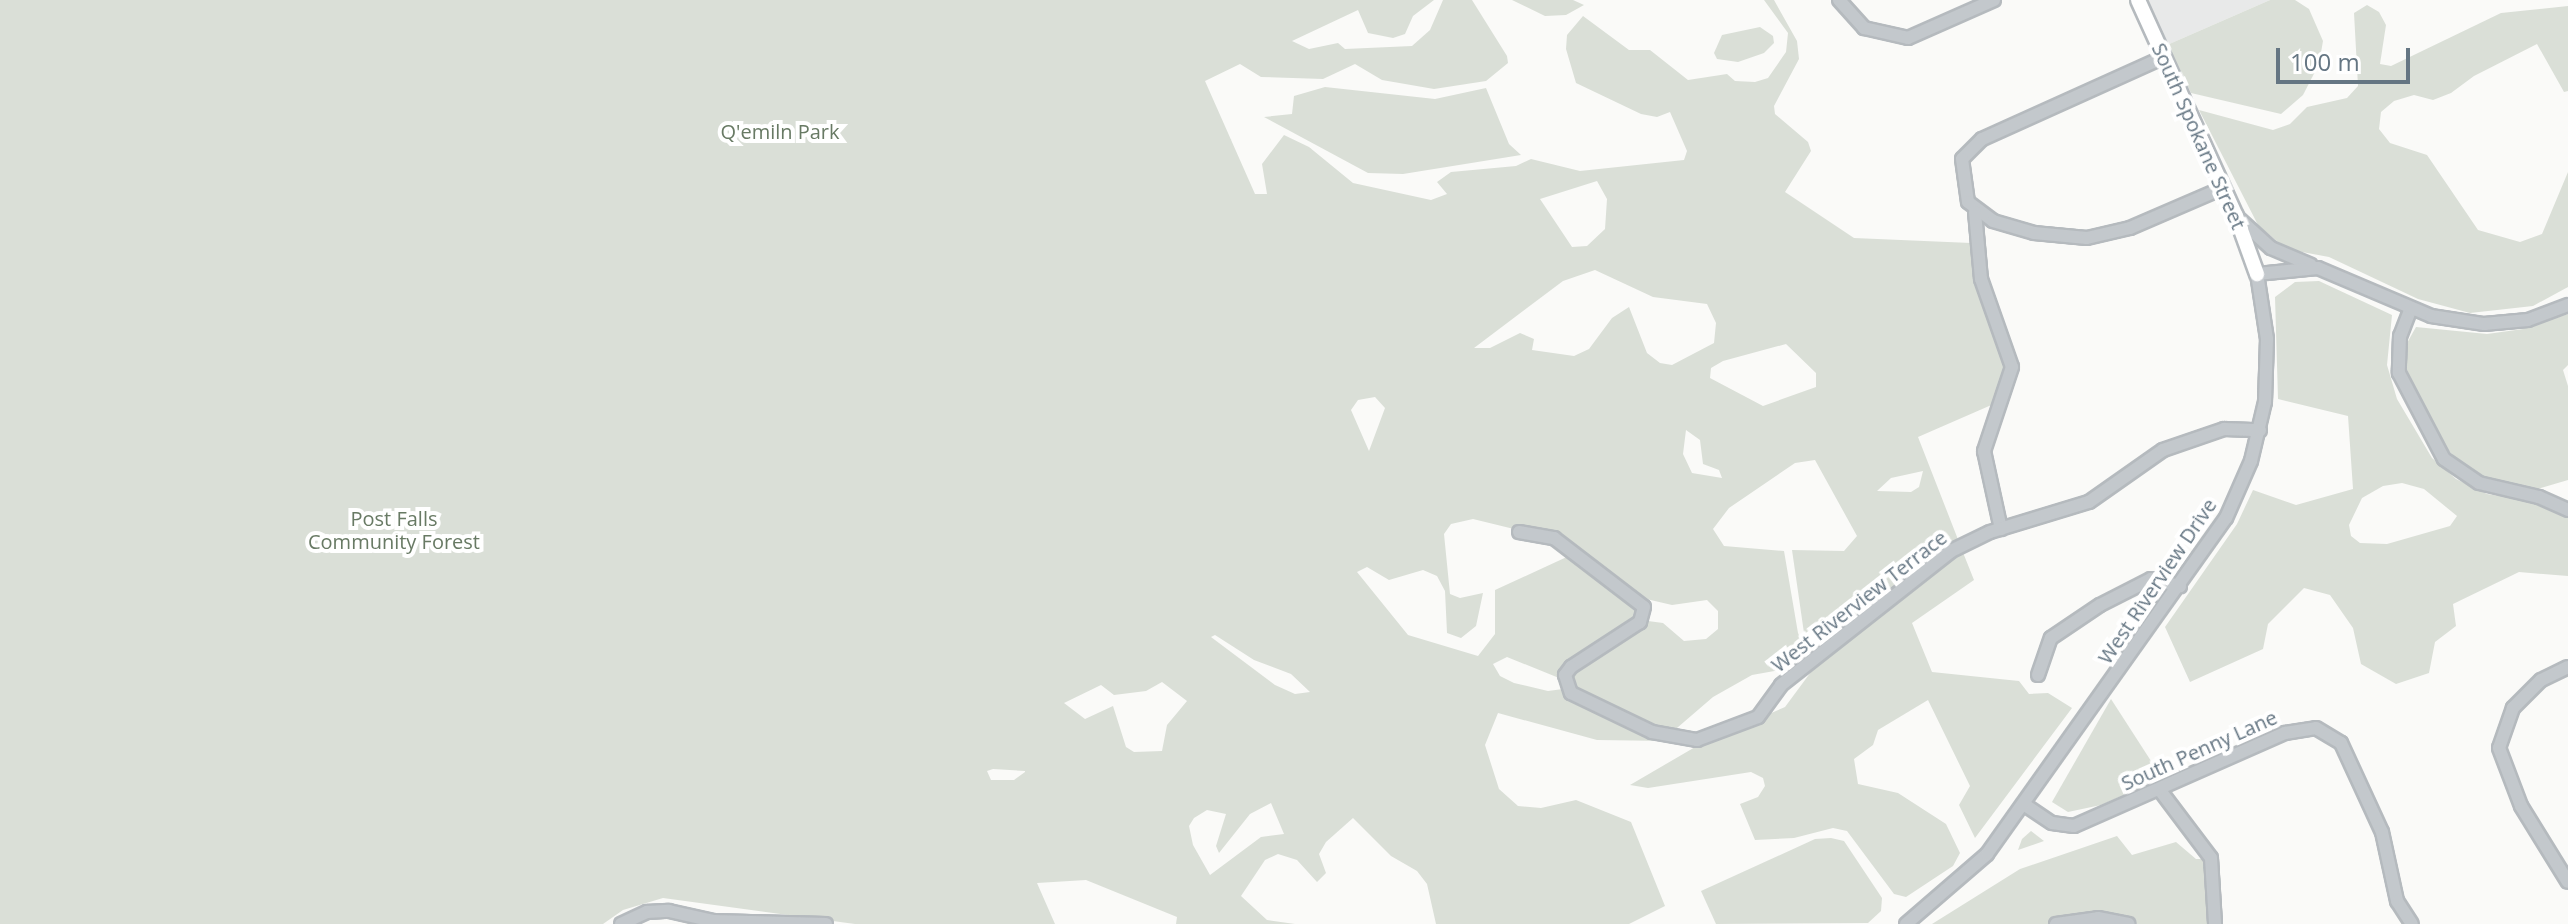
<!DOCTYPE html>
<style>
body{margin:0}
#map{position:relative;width:2568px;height:924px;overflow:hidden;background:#fafaf8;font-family:"Open Sans",sans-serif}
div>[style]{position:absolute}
.built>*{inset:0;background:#e8e9e9}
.green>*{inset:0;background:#dadfd7}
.roads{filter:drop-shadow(2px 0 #b5babe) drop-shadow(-2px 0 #b5babe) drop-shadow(0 2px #b5babe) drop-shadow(0 -2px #b5babe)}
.minor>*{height:12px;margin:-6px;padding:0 6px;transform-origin:6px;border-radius:6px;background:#c3c8cc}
.major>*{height:14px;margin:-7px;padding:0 7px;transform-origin:7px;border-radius:7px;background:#fff}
span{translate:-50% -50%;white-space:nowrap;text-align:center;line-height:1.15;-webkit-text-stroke:8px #fff;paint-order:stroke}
.park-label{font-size:20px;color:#687a64}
.street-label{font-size:20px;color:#657683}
.scale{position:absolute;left:2276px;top:48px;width:134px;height:36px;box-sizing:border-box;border:4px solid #657683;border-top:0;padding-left:10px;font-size:24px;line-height:28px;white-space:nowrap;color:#657683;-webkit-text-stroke:6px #fff;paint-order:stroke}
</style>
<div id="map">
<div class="built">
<div style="clip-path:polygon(2147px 0,2270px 0,2167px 45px)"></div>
</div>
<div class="green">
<div style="clip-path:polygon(evenodd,0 0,1434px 0,1413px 16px,1405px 34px,1393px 38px,1368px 33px,1358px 10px,1292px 41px,1309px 49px,1338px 43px,1345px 49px,1412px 46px,1430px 30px,1443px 0,1472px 0,1507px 56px,1508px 63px,1486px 81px,1434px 89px,1382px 80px,1355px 64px,1323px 79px,1261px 77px,1240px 64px,1205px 81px,1255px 194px,1267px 194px,1262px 164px,1284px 135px,1309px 147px,1353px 183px,1431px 200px,1447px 194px,1437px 182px,1451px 172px,1516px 166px,1531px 159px,1580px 171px,1684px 160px,1687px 151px,1670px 112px,1657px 117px,1641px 114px,1576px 83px,1566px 49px,1567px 35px,1583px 16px,1629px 50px,1650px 50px,1688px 80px,1727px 74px,1735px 81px,1755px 82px,1768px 78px,1786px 52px,1788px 33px,1764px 0,1774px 0,1797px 41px,1799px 59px,1774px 106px,1775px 114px,1808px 142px,1811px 151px,1785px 192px,1854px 238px,1971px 243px,1978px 283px,2008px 368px,1996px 403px,1918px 437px,1959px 542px,1820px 651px,1804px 633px,1792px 550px,1844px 551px,1857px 536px,1815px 460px,1795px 463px,1729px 508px,1713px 529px,1724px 546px,1784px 551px,1798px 633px,1810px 659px,1787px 676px,1780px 670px,1752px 675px,1713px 697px,1670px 734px,1569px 683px,1574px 670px,1648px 621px,1663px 623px,1684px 641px,1706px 639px,1718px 629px,1718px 611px,1707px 600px,1672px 605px,1642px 598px,1547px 530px,1518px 530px,1473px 519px,1451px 524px,1444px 534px,1450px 594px,1460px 598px,1483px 593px,1476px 626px,1461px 638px,1447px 633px,1445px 591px,1437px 576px,1423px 570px,1389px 580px,1367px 567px,1357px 572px,1408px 635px,1478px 656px,1495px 634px,1495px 590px,1571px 555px,1642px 613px,1568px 666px,1559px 678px,1507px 657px,1493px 664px,1500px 676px,1514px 683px,1548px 691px,1563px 689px,1667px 741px,1597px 740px,1498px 713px,1485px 745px,1499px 789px,1518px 806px,1541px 808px,1576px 800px,1631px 822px,1665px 906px,1629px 924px,1436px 924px,1427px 884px,1417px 871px,1391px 856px,1353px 818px,1326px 842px,1319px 854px,1326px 873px,1317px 882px,1297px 860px,1278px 854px,1265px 860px,1241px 896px,1267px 920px,1295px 924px,1176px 924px,1177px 917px,1086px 880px,1037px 883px,1055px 924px,855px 924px,663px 898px,623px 910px,603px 924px,0 924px,0 0,1597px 181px,1607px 199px,1605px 229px,1587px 246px,1572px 247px,1540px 199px,1597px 181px,0 0,1595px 270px,1653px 297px,1707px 304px,1716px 323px,1714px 343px,1672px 365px,1660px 363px,1647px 353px,1629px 307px,1612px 318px,1589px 349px,1574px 356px,1532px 350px,1534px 339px,1520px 333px,1490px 348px,1474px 348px,1563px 281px,1595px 270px,0 0,1786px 344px,1816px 373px,1816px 387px,1763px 406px,1710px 378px,1711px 368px,1723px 361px,1786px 344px,0 0,1375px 397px,1385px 408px,1369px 451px,1351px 410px,1358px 400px,1375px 397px,0 0,1686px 430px,1700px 440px,1703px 464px,1719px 470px,1722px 478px,1692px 473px,1683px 454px,1686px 430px,0 0,1923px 471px,1919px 487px,1911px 492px,1877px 491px,1891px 478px,1923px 471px,0 0,1215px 635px,1254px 660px,1291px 674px,1310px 692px,1295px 694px,1275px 685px,1211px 637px,1215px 635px,0 0,1162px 682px,1187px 701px,1167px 725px,1162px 751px,1134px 752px,1126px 747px,1113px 706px,1085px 719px,1064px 703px,1101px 685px,1114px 695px,1146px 691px,1162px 682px,0 0,993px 769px,1025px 771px,1025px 772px,1014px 780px,991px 780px,987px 771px,993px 769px,0 0,1271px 803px,1284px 834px,1261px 837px,1210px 875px,1193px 845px,1189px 826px,1194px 818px,1207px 810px,1226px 814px,1216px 846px,1219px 853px,1250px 814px,1271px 803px)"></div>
<div style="clip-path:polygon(1512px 0,1573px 0,1584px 5px,1566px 15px,1545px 16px)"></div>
<div style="clip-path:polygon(2270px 0,2295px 0,2309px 9px,2323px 41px,2319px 64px,2303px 95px,2281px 114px,2191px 93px,2167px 45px)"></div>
<div style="clip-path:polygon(2367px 5px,2379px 12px,2386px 25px,2380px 64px,2391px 66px,2501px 13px,2568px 6px,2568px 91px,2564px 92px,2537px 44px,2474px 76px,2451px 93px,2433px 100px,2414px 95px,2394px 101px,2381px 112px,2379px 129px,2390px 143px,2427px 155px,2478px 230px,2520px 242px,2542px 234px,2568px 172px,2568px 287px,2533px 306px,2470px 313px,2418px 299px,2329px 257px,2286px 249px,2258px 225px,2199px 110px,2273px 130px,2290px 124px,2307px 107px,2347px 98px,2358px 86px,2354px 13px)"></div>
<div style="clip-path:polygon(1760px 27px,1773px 36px,1774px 43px,1764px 53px,1738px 62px,1717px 59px,1714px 53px,1722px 35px)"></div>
<div style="clip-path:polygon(1325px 87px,1435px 99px,1486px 88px,1509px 144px,1521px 155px,1403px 174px,1368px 173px,1264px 117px,1292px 114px,1294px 96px)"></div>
<div style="clip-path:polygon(evenodd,2319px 281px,2392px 315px,2387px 365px,2397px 399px,2432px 458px,2456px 479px,2487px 494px,2549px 504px,2568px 516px,2568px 576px,2519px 572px,2453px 604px,2456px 626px,2435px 642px,2429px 673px,2396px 684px,2361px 664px,2353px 628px,2330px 595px,2304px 588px,2268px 624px,2263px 649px,2190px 682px,2165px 627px,2237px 524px,2253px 490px,2296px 505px,2353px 489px,2348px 416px,2278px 399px,2275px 297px,2295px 282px,2319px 281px,2402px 483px,2424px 489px,2457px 516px,2450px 526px,2387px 544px,2360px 543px,2351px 536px,2349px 525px,2362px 498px,2383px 486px,2402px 483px)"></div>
<div style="clip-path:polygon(2568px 314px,2568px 365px,2563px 370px,2568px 386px,2568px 480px,2534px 490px,2490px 480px,2463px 466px,2437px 438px,2407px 370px,2407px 343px,2416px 327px,2487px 334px,2523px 329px)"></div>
<div style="clip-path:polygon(1962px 550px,1974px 580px,1912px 623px,1932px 672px,2019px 681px,2029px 694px,2048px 693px,2072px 708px,1975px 838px,1959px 805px,1970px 786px,1928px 700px,1878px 730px,1873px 745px,1854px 759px,1858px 784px,1898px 793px,1946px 824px,1960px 853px,1953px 866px,1906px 897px,1894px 894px,1847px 831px,1833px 828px,1794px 838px,1755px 840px,1740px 804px,1758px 797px,1765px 786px,1763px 778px,1751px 772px,1648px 788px,1630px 785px,1702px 743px,1785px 707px,1822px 657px)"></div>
<div style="clip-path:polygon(2111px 699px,2162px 778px,2101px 805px,2068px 812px,2052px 802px)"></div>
<div style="clip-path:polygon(2031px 831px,2044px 841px,2018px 850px,2022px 839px)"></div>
<div style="clip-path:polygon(2117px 836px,2132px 855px,2176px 842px,2196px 859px,2207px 859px,2209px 924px,1932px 924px,2020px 869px)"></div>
<div style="clip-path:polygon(1831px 838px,1844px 841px,1882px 898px,1881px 911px,1868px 923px,1716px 924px,1701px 891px,1815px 839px)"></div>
</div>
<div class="roads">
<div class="minor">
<div style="left:1839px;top:0;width:38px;rotate:48deg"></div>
<div style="left:1864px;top:28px;width:45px;rotate:12.8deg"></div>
<div style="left:1908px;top:38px;width:94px;rotate:-23.8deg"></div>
<div style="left:2164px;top:57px;width:200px;rotate:155.7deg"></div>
<div style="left:1982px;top:139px;width:28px;rotate:135deg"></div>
<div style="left:1962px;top:159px;width:43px;rotate:82.1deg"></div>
<div style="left:1968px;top:202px;width:31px;rotate:37deg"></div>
<div style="left:1993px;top:221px;width:43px;rotate:16.3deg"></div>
<div style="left:2034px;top:233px;width:53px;rotate:5.4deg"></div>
<div style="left:2087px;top:238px;width:44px;rotate:-13.1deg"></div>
<div style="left:2130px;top:228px;width:101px;rotate:-23.3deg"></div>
<div style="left:1975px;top:212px;width:67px;rotate:84.9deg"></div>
<div style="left:1981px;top:279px;width:93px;rotate:70.6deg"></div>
<div style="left:2012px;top:367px;width:89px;rotate:108.4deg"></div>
<div style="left:1984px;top:451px;width:80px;rotate:77.7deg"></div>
<div style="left:2237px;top:217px;width:46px;rotate:42.4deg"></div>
<div style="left:2271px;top:248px;width:43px;rotate:23deg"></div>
<div style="left:2411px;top:308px;width:30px;rotate:111deg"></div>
<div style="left:2400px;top:336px;width:37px;rotate:92deg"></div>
<div style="left:2399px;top:373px;width:97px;rotate:62.4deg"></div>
<div style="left:2444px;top:459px;width:42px;rotate:34.4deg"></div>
<div style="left:2479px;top:483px;width:62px;rotate:13.1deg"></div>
<div style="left:2539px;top:497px;width:32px;rotate:24deg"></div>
<div style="left:1519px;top:532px;width:36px;rotate:10deg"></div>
<div style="left:1554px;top:538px;width:113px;rotate:37.5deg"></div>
<div style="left:1644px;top:607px;width:16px;rotate:105deg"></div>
<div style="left:1640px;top:622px;width:82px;rotate:146.9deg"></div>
<div style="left:1571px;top:667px;width:10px;rotate:127deg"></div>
<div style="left:1565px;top:675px;width:19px;rotate:72deg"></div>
<div style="left:1571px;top:693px;width:90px;rotate:25.7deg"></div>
<div style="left:1652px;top:732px;width:46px;rotate:10.1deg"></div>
<div style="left:1697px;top:740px;width:65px;rotate:-20.7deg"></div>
<div style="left:1758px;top:717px;width:39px;rotate:-54deg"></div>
<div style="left:1781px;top:685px;width:216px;rotate:-38.2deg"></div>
<div style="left:1951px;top:551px;width:43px;rotate:-26deg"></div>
<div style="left:1990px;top:532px;width:103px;rotate:-16.9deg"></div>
<div style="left:2089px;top:502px;width:90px;rotate:-35.1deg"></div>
<div style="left:2163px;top:450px;width:65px;rotate:-19deg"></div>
<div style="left:2224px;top:429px;width:36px;rotate:2deg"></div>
<div style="left:2568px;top:667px;width:30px;rotate:154deg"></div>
<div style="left:2541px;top:680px;width:40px;rotate:135deg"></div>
<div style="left:2513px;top:708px;width:42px;rotate:109.3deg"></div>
<div style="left:2499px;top:748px;width:62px;rotate:69.2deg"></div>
<div style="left:2521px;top:806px;width:89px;rotate:58.3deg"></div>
<div style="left:2038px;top:675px;width:39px;rotate:-71deg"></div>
<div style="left:2051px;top:638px;width:59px;rotate:-34deg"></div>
<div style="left:2100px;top:605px;width:57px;rotate:-27deg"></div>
<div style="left:2151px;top:579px;width:30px;rotate:14deg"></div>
<div style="left:2159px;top:789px;width:86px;rotate:53deg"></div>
<div style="left:2211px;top:858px;width:66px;rotate:86.5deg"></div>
<div style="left:2025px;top:805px;width:32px;rotate:34deg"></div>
<div style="left:2052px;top:823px;width:22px;rotate:8deg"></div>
<div style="left:2074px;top:826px;width:231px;rotate:-23.8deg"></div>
<div style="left:2285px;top:733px;width:31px;rotate:-9deg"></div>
<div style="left:2316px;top:728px;width:29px;rotate:31deg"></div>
<div style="left:2341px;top:743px;width:98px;rotate:65.3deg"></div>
<div style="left:2382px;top:832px;width:71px;rotate:77.7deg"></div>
<div style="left:2397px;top:901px;width:27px;rotate:57deg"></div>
<div style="left:621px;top:924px;width:29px;rotate:-25deg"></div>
<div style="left:647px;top:912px;width:22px;rotate:-3deg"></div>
<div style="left:669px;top:911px;width:45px;rotate:12.8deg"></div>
<div style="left:713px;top:921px;width:113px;rotate:1.5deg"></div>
<div style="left:1906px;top:924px;width:107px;rotate:-40.8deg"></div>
<div style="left:1987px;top:854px;width:412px;rotate:-54.6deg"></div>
<div style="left:2226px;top:518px;width:62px;rotate:-66.3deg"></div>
<div style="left:2251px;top:461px;width:61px;rotate:-76.7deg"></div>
<div style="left:2265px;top:402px;width:63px;rotate:-88.2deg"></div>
<div style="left:2267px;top:339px;width:66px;rotate:-98.7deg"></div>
<div style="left:2257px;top:274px;width:61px;rotate:-5.6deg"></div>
<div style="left:2318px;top:268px;width:123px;rotate:23deg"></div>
<div style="left:2431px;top:316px;width:54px;rotate:8.6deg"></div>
<div style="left:2484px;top:324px;width:44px;rotate:-5.2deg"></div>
<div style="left:2528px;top:320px;width:43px;rotate:-20.6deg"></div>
<div style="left:2056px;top:924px;width:42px;rotate:-8.1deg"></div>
<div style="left:2098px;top:918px;width:31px;rotate:11deg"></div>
</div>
<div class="major">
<div style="left:2138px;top:0;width:237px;rotate:65.6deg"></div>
<div style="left:2236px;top:216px;width:62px;rotate:70.1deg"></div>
</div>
</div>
<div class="park-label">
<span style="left:780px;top:131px">Q'emiln Park</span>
<span style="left:394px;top:530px">Post Falls<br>Community Forest</span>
</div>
<div class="street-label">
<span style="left:2199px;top:136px;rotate:66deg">South Spokane Street</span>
<span style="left:2157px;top:581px;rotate:-56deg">West Riverview Drive</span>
<span style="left:1859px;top:601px;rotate:-38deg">West Riverview Terrace</span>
<span style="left:2199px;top:750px;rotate:-24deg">South Penny Lane</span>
</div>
<div class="scale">100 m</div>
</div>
